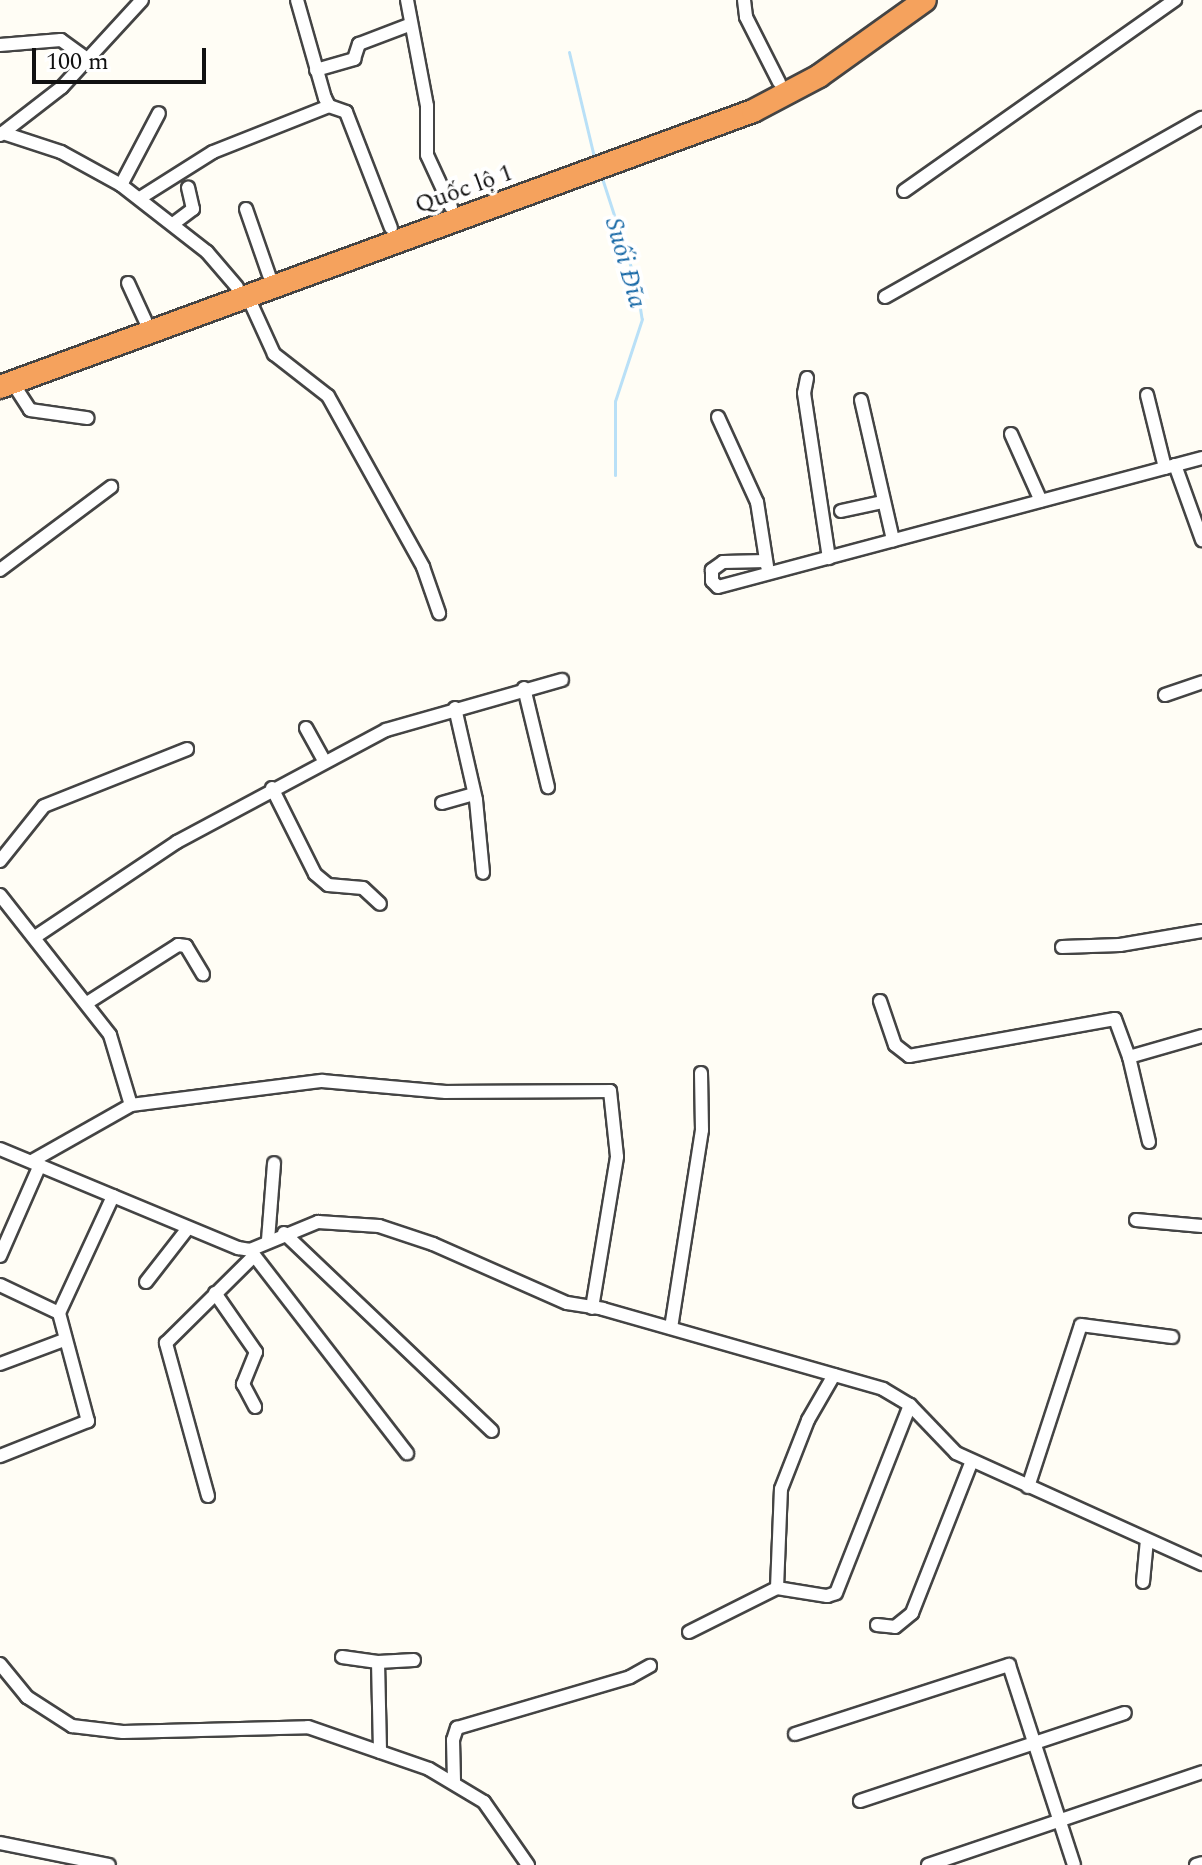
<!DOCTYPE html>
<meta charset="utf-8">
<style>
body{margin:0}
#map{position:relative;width:1202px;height:1865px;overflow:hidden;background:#fffdf5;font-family:Spectral,serif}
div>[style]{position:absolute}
.stream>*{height:3px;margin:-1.5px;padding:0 1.5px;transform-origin:1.5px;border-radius:1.5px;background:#b9e0f7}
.roads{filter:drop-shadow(2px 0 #444) drop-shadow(-2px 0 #444) drop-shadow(0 2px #444) drop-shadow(0 -2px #444)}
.street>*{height:12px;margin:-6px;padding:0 6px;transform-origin:6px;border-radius:6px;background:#fff}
.highway>*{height:22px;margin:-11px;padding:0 11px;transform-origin:11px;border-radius:11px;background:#f5a25d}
span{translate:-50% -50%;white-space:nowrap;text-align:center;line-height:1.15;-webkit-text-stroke:8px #fff;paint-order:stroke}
.street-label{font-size:24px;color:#111}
.water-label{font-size:26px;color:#1768a6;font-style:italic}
.scale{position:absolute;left:32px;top:48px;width:174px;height:36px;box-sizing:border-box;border:4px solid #111;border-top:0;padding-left:10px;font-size:24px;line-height:28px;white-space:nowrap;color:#111;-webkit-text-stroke:6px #fff;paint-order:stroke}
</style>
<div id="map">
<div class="stream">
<div style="left:569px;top:52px;width:112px;rotate:76.6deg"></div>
<div style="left:601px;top:175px;width:114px;rotate:72deg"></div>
<div style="left:636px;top:283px;width:36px;rotate:81deg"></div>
<div style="left:642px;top:319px;width:86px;rotate:108.2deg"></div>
<div style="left:615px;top:401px;width:74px;rotate:90deg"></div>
</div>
<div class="roads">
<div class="street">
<div style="left:297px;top:0;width:102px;rotate:74.1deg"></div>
<div style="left:325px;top:98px;width:9px;rotate:63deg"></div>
<div style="left:329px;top:106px;width:18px;rotate:19deg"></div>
<div style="left:346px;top:112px;width:124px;rotate:68.8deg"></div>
<div style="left:407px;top:0;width:108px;rotate:79.3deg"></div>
<div style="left:427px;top:106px;width:49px;rotate:90deg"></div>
<div style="left:427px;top:155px;width:57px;rotate:65.2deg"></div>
<div style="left:744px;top:0;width:17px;rotate:83deg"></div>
<div style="left:746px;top:17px;width:73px;rotate:63.1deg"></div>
<div style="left:0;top:45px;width:61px;rotate:-4.7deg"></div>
<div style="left:61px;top:40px;width:32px;rotate:36deg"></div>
<div style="left:316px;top:70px;width:40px;rotate:-16deg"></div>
<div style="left:354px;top:59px;width:16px;rotate:-72deg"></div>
<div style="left:359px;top:44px;width:53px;rotate:-20.8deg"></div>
<div style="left:3px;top:133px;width:61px;rotate:18.1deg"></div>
<div style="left:61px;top:152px;width:68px;rotate:28.8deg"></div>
<div style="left:121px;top:185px;width:109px;rotate:37.9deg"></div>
<div style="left:207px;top:252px;width:46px;rotate:49.4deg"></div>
<div style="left:0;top:135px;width:78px;rotate:-37.7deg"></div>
<div style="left:62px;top:87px;width:118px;rotate:-47.4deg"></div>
<div style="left:121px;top:185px;width:81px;rotate:-62.2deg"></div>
<div style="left:904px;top:191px;width:332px;rotate:-35.2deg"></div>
<div style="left:140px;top:198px;width:86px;rotate:-32.2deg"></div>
<div style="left:213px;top:152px;width:125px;rotate:-21.6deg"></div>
<div style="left:246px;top:209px;width:70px;rotate:70.8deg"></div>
<div style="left:173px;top:224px;width:25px;rotate:-37deg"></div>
<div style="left:193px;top:209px;width:22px;rotate:-103deg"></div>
<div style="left:128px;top:283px;width:41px;rotate:65.3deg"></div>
<div style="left:248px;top:297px;width:63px;rotate:65.5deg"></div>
<div style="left:274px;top:354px;width:68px;rotate:37.9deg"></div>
<div style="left:328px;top:396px;width:196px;rotate:60.9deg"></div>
<div style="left:423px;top:567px;width:49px;rotate:70.8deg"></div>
<div style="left:885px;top:297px;width:364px;rotate:-29.5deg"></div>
<div style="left:807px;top:378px;width:15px;rotate:101deg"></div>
<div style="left:804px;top:393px;width:167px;rotate:81.4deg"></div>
<div style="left:12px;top:382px;width:33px;rotate:57deg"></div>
<div style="left:30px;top:410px;width:58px;rotate:8deg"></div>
<div style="left:1147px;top:395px;width:75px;rotate:76.1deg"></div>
<div style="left:861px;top:400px;width:144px;rotate:77.1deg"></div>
<div style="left:718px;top:417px;width:94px;rotate:65.4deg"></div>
<div style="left:757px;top:502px;width:65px;rotate:81.1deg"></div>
<div style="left:1011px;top:434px;width:73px;rotate:65.9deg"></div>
<div style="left:1175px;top:465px;width:80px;rotate:70.2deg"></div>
<div style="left:841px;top:511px;width:43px;rotate:-12.1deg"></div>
<div style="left:766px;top:561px;width:43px;rotate:178.7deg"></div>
<div style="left:723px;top:562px;width:14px;rotate:144deg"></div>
<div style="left:712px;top:570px;width:11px;rotate:90deg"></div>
<div style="left:712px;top:581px;width:8px;rotate:45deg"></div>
<div style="left:718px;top:587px;width:501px;rotate:-14.92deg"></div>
<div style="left:0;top:570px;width:139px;rotate:-36.8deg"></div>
<div style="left:524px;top:688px;width:102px;rotate:76.4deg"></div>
<div style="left:1165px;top:695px;width:39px;rotate:-19deg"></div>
<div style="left:455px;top:708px;width:94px;rotate:77.1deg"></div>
<div style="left:476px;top:800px;width:73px;rotate:84.5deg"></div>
<div style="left:306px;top:728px;width:38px;rotate:61deg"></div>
<div style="left:272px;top:788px;width:96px;rotate:63.4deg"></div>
<div style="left:315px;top:874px;width:17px;rotate:40deg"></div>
<div style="left:328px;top:885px;width:35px;rotate:5deg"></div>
<div style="left:363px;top:888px;width:23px;rotate:43deg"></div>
<div style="left:442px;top:803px;width:33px;rotate:-16deg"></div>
<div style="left:0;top:861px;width:70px;rotate:-51.3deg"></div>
<div style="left:44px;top:806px;width:154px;rotate:-21.7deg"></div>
<div style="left:0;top:895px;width:178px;rotate:51.8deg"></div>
<div style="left:110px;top:1035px;width:73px;rotate:73.3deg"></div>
<div style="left:131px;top:1105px;width:193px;rotate:-7.2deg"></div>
<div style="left:322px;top:1081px;width:124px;rotate:5.1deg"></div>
<div style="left:446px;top:1092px;width:164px;rotate:-0.3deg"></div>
<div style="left:610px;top:1091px;width:66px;rotate:83.9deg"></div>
<div style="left:617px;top:1157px;width:153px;rotate:99.4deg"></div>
<div style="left:35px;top:937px;width:171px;rotate:-33.8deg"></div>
<div style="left:177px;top:842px;width:237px;rotate:-28.2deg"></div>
<div style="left:386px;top:730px;width:183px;rotate:-15.9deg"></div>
<div style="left:1062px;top:947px;width:58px;rotate:-2deg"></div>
<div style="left:1120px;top:945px;width:83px;rotate:-9.7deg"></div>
<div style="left:880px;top:1001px;width:46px;rotate:71.2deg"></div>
<div style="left:895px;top:1045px;width:18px;rotate:38deg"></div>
<div style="left:909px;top:1056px;width:209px;rotate:-10.2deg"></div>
<div style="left:1115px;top:1019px;width:40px;rotate:69.8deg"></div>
<div style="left:87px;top:1003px;width:108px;rotate:-32.5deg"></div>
<div style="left:178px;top:945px;width:8px;rotate:7deg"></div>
<div style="left:186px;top:946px;width:33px;rotate:59deg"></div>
<div style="left:1149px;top:1142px;width:87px;rotate:-103.2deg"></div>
<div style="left:1129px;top:1057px;width:76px;rotate:-16deg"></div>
<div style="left:0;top:1149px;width:258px;rotate:22.6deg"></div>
<div style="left:238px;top:1248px;width:12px;rotate:9deg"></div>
<div style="left:250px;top:1250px;width:74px;rotate:-22.4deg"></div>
<div style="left:318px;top:1222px;width:61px;rotate:3.8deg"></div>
<div style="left:379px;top:1226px;width:57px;rotate:18.4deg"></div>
<div style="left:433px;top:1244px;width:146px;rotate:23.8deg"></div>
<div style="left:567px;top:1303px;width:36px;rotate:9deg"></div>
<div style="left:603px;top:1309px;width:291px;rotate:15.9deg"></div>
<div style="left:883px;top:1389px;width:31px;rotate:31deg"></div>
<div style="left:910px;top:1405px;width:66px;rotate:46.2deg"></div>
<div style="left:956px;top:1453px;width:270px;rotate:24.3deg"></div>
<div style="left:32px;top:1161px;width:114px;rotate:-29.5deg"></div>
<div style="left:1136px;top:1220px;width:66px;rotate:5.2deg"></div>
<div style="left:284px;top:1233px;width:287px;rotate:43.6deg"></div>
<div style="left:268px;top:1240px;width:77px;rotate:-85.5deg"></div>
<div style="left:250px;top:1250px;width:257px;rotate:52.3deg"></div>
<div style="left:0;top:1256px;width:99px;rotate:-66.3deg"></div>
<div style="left:146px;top:1282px;width:68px;rotate:-52.1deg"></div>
<div style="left:0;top:1285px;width:65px;rotate:25.4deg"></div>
<div style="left:59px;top:1313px;width:112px;rotate:75deg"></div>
<div style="left:88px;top:1421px;width:95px;rotate:158.3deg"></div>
<div style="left:215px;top:1293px;width:72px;rotate:55.2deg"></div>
<div style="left:256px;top:1352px;width:35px;rotate:112deg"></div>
<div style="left:243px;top:1384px;width:26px;rotate:62deg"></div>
<div style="left:59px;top:1313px;width:129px;rotate:-65.2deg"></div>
<div style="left:671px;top:1328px;width:200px;rotate:-81.1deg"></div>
<div style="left:702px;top:1130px;width:57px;rotate:-91deg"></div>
<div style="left:0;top:1364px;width:68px;rotate:-20.6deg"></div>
<div style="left:1028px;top:1487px;width:170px;rotate:-71.9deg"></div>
<div style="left:1081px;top:1325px;width:92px;rotate:7.5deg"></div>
<div style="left:208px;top:1496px;width:159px;rotate:-105.4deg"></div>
<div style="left:166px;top:1343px;width:124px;rotate:-44.7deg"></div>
<div style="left:1143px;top:1582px;width:42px;rotate:-84.6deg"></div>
<div style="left:777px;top:1588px;width:99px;rotate:-87.7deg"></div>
<div style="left:781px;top:1489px;width:74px;rotate:-68.6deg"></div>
<div style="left:808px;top:1420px;width:52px;rotate:-60deg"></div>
<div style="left:877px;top:1625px;width:18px;rotate:6deg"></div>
<div style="left:895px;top:1627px;width:22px;rotate:-39deg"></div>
<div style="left:912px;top:1613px;width:163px;rotate:-68.5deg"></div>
<div style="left:689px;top:1632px;width:98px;rotate:-26.6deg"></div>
<div style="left:777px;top:1588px;width:51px;rotate:9.1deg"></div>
<div style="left:827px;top:1596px;width:9px;rotate:-18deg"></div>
<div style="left:836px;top:1593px;width:202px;rotate:-68.5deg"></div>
<div style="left:342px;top:1657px;width:36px;rotate:8deg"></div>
<div style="left:378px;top:1662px;width:90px;rotate:88.7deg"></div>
<div style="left:378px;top:1662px;width:36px;rotate:-3deg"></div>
<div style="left:0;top:1664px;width:43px;rotate:50.7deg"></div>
<div style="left:27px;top:1697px;width:54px;rotate:32.8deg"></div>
<div style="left:72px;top:1726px;width:51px;rotate:6.7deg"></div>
<div style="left:123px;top:1732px;width:185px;rotate:-1.5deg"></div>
<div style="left:308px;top:1727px;width:128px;rotate:19.1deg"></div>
<div style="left:429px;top:1769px;width:64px;rotate:31deg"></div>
<div style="left:484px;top:1802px;width:77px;rotate:55.1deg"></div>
<div style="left:795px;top:1734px;width:225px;rotate:-17.9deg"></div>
<div style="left:1009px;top:1665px;width:210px;rotate:72deg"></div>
<div style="left:454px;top:1781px;width:41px;rotate:-91.4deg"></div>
<div style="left:453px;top:1740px;width:13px;rotate:-72deg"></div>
<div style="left:457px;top:1728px;width:180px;rotate:-16.4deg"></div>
<div style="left:630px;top:1677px;width:23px;rotate:-29deg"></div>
<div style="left:860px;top:1801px;width:279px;rotate:-18.4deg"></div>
<div style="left:0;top:1843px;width:111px;rotate:11.4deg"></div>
<div style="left:928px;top:1865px;width:289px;rotate:-18.7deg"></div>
<div style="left:1196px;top:1865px;width:6px;rotate:-18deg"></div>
</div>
<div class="highway">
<div style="left:0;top:387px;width:802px;rotate:-20.13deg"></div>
<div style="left:753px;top:111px;width:75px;rotate:-27.9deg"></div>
<div style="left:819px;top:76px;width:130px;rotate:-35.6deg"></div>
</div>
</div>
<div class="street-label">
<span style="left:464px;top:190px;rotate:-20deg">Quốc lộ 1</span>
</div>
<div class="water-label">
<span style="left:625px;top:263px;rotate:74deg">Suối Đĩa</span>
</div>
<div class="scale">100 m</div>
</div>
